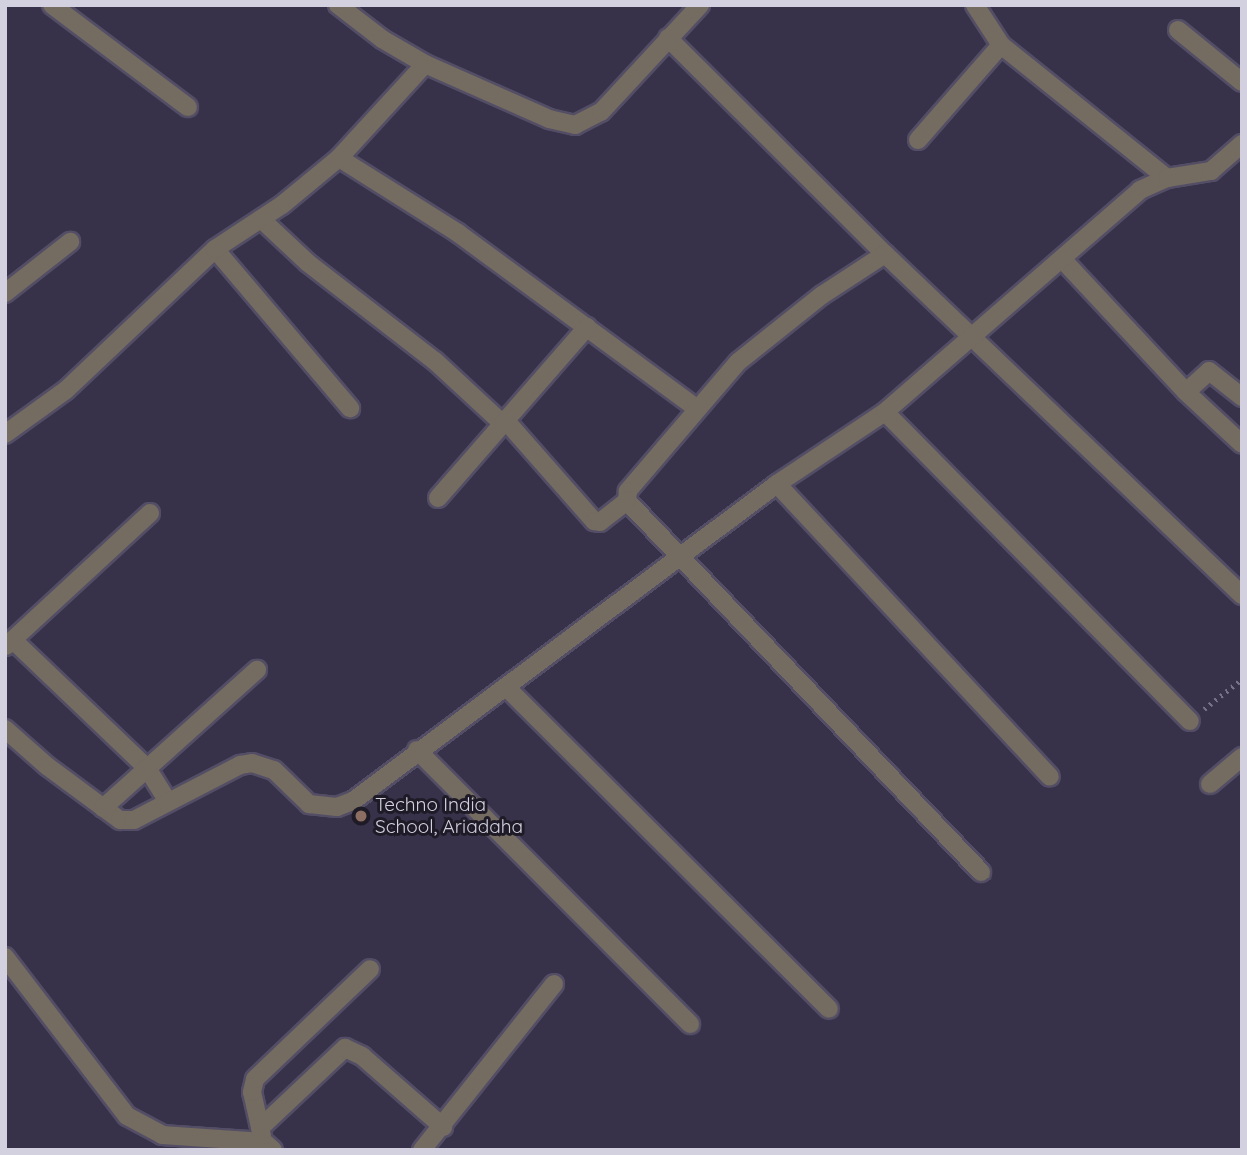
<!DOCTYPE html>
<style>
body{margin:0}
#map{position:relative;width:1247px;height:1155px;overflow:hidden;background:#37314a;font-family:Quicksand,sans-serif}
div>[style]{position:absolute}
.path>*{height:4.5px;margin-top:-2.25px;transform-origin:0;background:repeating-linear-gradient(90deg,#767287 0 2px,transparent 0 7px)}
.roads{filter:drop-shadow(2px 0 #534e65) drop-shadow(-2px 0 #534e65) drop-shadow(0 2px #534e65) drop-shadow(0 -2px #534e65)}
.minor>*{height:18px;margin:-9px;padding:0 9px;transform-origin:9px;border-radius:9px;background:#746b61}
.dots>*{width:19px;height:19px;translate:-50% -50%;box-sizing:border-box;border:4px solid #1e1b27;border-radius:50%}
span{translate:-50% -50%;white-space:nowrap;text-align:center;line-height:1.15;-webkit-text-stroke:6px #1e1b27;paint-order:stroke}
.poi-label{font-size:19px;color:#d3d0e0}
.left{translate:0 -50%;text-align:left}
.frame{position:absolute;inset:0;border:7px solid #d3d0e0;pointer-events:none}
</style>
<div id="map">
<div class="path">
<div style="left:1204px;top:709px;width:48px;rotate:-38.3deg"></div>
</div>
<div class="roads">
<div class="minor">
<div style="left:52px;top:5px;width:170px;rotate:36.9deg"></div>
<div style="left:338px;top:5px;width:56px;rotate:37.7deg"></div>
<div style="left:382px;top:39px;width:50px;rotate:30.2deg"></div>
<div style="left:425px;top:64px;width:136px;rotate:23.9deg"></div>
<div style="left:549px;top:119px;width:27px;rotate:13deg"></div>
<div style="left:575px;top:125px;width:29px;rotate:-27deg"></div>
<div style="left:601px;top:112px;width:146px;rotate:-47.2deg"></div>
<div style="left:975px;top:5px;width:48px;rotate:57deg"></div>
<div style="left:1001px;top:45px;width:213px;rotate:38.7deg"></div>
<div style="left:1178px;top:30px;width:82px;rotate:39.1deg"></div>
<div style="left:668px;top:38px;width:306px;rotate:44.9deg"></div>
<div style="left:885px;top:254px;width:494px;rotate:43.7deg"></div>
<div style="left:918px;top:140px;width:126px;rotate:-48.9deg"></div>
<div style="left:339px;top:158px;width:141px;rotate:32.2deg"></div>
<div style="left:458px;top:233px;width:295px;rotate:36.3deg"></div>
<div style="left:261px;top:219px;width:64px;rotate:43.1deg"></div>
<div style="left:308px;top:263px;width:160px;rotate:37.7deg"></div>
<div style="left:435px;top:361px;width:94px;rotate:42.8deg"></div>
<div style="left:215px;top:249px;width:209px;rotate:49.7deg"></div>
<div style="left:885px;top:254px;width:75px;rotate:146.9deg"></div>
<div style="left:822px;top:295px;width:107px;rotate:141.4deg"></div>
<div style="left:738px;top:362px;width:170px;rotate:130.5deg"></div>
<div style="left:628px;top:491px;width:10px;rotate:96deg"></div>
<div style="left:627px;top:501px;width:513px;rotate:46.34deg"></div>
<div style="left:1063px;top:260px;width:180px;rotate:47deg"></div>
<div style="left:1186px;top:392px;width:76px;rotate:42.9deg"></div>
<div style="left:5px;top:293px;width:83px;rotate:-38.1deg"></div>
<div style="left:1186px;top:392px;width:31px;rotate:-42deg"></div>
<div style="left:1209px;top:371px;width:42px;rotate:38.2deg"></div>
<div style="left:885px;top:412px;width:434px;rotate:45.4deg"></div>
<div style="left:507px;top:422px;width:132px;rotate:48.7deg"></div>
<div style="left:594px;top:521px;width:6px;rotate:9deg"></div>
<div style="left:600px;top:522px;width:34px;rotate:-38deg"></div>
<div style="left:5px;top:434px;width:75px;rotate:-35.8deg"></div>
<div style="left:66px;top:390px;width:205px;rotate:-43.4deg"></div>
<div style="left:215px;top:249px;width:80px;rotate:-33.3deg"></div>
<div style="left:282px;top:205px;width:74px;rotate:-39.5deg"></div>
<div style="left:339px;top:158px;width:127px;rotate:-47.5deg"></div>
<div style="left:777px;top:484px;width:400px;rotate:47deg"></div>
<div style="left:438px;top:498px;width:227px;rotate:-48.9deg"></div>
<div style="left:13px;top:640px;width:185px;rotate:43.7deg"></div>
<div style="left:147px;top:768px;width:39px;rotate:58deg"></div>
<div style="left:6px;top:646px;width:196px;rotate:-42.7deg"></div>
<div style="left:508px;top:689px;width:453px;rotate:44.9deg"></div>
<div style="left:5px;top:729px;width:56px;rotate:41.4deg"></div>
<div style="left:47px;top:766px;width:91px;rotate:36.5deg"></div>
<div style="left:120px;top:820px;width:14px"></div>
<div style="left:134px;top:820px;width:119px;rotate:-27.4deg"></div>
<div style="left:240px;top:765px;width:12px;rotate:-9deg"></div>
<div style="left:252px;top:763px;width:23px;rotate:18deg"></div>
<div style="left:274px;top:770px;width:49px;rotate:44.2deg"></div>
<div style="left:309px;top:804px;width:28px;rotate:6deg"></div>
<div style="left:337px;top:807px;width:17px;rotate:-21deg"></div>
<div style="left:353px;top:801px;width:529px;rotate:-36.78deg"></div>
<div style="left:777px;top:484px;width:130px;rotate:-33.7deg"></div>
<div style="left:885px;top:412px;width:338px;rotate:-41deg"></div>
<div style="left:1140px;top:190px;width:30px;rotate:-24deg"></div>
<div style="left:1167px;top:178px;width:45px;rotate:-9deg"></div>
<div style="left:1211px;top:171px;width:41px;rotate:-41.1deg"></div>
<div style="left:417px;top:750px;width:387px;rotate:45.1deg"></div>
<div style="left:1210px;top:784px;width:42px;rotate:-40.2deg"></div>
<div style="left:103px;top:808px;width:207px;rotate:-41.9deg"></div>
<div style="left:5px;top:957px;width:200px;rotate:52.5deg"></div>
<div style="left:127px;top:1116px;width:40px;rotate:28deg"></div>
<div style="left:162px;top:1135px;width:102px;rotate:3.9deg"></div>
<div style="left:264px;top:1142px;width:12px;rotate:42deg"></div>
<div style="left:260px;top:1128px;width:117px;rotate:-43.3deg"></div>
<div style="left:345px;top:1048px;width:19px;rotate:25deg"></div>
<div style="left:362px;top:1056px;width:108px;rotate:41.2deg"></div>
<div style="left:262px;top:1136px;width:45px;rotate:-102.8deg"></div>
<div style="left:252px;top:1092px;width:13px;rotate:-77deg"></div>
<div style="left:255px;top:1079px;width:159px;rotate:-43.7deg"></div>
<div style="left:422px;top:1150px;width:212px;rotate:-51.5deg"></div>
</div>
</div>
<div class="dots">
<div style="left:361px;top:816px;background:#8d6e63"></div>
</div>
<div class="poi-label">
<span class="left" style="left:375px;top:816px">Techno India<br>School, Ariadaha</span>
</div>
<div class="frame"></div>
</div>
